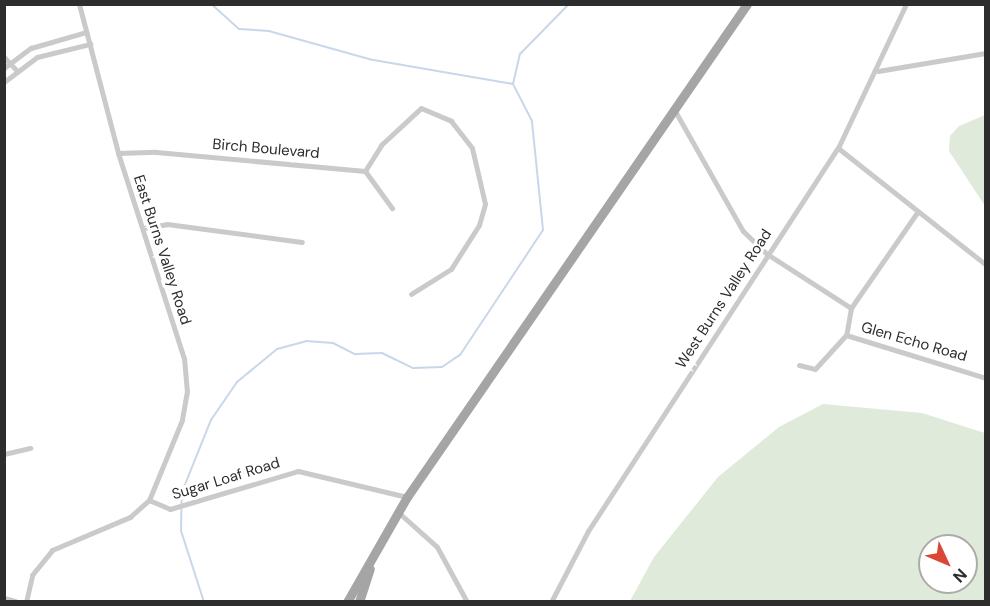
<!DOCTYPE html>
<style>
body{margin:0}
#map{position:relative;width:990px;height:606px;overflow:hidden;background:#fff;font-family:"DM Sans",sans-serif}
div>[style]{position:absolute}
.green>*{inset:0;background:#e0eadb}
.stream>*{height:2px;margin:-1px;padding:0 1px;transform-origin:1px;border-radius:1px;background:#c8d7e9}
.minor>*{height:5px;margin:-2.5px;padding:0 2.5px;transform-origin:2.5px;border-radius:2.5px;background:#cacaca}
.tertiary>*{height:7px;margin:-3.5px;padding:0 3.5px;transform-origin:3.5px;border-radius:3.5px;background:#cacaca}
.primary>*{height:9px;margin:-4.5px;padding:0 4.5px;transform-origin:4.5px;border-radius:4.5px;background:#a5a5a5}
span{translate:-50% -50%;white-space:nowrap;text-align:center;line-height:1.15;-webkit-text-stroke:6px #fff;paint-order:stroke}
.street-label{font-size:15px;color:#2d2d2d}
.frame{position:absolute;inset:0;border:6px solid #2d2d2d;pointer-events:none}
.north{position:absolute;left:918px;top:534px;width:60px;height:60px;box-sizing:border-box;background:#fff;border:2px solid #ababab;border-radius:50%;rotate:134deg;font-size:16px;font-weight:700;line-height:24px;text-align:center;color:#2d2d2d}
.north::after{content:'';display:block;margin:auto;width:21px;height:27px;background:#db4637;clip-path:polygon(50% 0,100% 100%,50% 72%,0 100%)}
</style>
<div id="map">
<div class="green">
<div style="clip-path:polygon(985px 115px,986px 115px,985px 206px,949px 151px,950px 136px,959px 126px)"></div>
<div style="clip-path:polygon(evenodd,823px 404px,922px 413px,985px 433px,985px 601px,630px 601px,654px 557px,718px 477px,779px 427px,823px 404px,930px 546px,966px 546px,966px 582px,930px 582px,930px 546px)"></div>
</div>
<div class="stream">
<div style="left:915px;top:4px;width:9px"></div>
<div style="left:965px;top:4px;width:21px;rotate:3deg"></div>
<div style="left:513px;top:84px;width:31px;rotate:-77deg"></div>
<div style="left:520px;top:54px;width:70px;rotate:-45.6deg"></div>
<div style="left:204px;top:602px;width:75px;rotate:-107.9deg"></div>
<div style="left:181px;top:531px;width:39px;rotate:-89deg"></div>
<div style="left:182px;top:492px;width:78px;rotate:-68.1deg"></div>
<div style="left:211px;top:420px;width:46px;rotate:-55.6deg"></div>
<div style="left:237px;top:382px;width:52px;rotate:-39.5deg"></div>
<div style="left:277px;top:349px;width:30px;rotate:-15deg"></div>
<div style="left:306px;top:341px;width:27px;rotate:4deg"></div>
<div style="left:333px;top:343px;width:25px;rotate:27deg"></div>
<div style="left:355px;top:354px;width:27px;rotate:-2deg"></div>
<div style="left:382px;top:353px;width:34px;rotate:26deg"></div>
<div style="left:413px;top:368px;width:29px;rotate:-2deg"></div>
<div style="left:442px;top:367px;width:22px;rotate:-34deg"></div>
<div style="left:460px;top:355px;width:150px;rotate:-56.4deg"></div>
<div style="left:543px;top:230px;width:110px;rotate:-95.8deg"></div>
<div style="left:532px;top:121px;width:42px;rotate:-117.2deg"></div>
<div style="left:513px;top:84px;width:146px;rotate:-170.2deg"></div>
<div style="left:369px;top:59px;width:104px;rotate:-164.4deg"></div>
<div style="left:269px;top:31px;width:30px;rotate:-176deg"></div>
<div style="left:239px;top:29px;width:38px;rotate:-138deg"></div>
</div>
<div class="minor">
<div style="left:79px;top:4px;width:154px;rotate:75.3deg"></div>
<div style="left:118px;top:153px;width:215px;rotate:72.2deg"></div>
<div style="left:184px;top:358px;width:33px;rotate:85deg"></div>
<div style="left:187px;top:391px;width:29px;rotate:100deg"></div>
<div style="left:182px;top:420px;width:87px;rotate:112.4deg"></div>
<div style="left:4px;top:57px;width:19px;rotate:47deg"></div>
<div style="left:4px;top:68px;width:34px;rotate:-37deg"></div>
<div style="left:31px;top:48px;width:57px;rotate:-16.2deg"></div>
<div style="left:878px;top:71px;width:109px;rotate:-9.5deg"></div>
<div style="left:4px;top:82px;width:41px;rotate:-37.1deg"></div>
<div style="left:37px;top:57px;width:55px;rotate:-13.8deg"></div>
<div style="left:675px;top:111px;width:138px;rotate:60.5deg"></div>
<div style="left:743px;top:231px;width:33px;rotate:44deg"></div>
<div style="left:767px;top:254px;width:100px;rotate:32.7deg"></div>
<div style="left:838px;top:148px;width:189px;rotate:38.3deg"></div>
<div style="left:118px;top:153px;width:38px;rotate:-2deg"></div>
<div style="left:156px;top:152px;width:210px;rotate:5.2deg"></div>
<div style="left:365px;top:171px;width:46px;rotate:53.9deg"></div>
<div style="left:365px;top:171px;width:31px;rotate:-58deg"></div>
<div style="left:381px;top:145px;width:54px;rotate:-42.8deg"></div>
<div style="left:421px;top:108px;width:33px;rotate:23deg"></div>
<div style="left:451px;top:121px;width:34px;rotate:52deg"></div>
<div style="left:472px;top:148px;width:57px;rotate:76.9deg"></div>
<div style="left:485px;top:204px;width:22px;rotate:106deg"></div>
<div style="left:479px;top:225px;width:52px;rotate:122.5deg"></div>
<div style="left:451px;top:269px;width:47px;rotate:148deg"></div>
<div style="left:916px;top:214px;width:114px;rotate:124.7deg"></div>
<div style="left:851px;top:308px;width:27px;rotate:100deg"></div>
<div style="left:846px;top:335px;width:146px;rotate:17.1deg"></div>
<div style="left:143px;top:228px;width:24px;rotate:-9deg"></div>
<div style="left:167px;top:224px;width:136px;rotate:7.6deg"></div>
<div style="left:799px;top:365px;width:16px;rotate:14deg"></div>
<div style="left:815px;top:369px;width:46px;rotate:-47.6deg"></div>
<div style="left:4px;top:454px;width:27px;rotate:-13deg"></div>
<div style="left:398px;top:512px;width:52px;rotate:41.9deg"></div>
<div style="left:437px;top:547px;width:63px;rotate:61.4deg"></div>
<div style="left:26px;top:602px;width:28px;rotate:-77deg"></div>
<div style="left:32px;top:575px;width:32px;rotate:-51deg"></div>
<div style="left:52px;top:550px;width:85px;rotate:-22.9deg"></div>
<div style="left:130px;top:517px;width:25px;rotate:-42deg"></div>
<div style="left:149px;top:500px;width:23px;rotate:23deg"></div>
<div style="left:170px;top:509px;width:134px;rotate:-16.5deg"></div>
<div style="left:298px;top:471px;width:112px;rotate:13.4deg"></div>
<div style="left:551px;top:602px;width:80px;rotate:-62.5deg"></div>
<div style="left:588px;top:531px;width:457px;rotate:-56.9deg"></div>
<div style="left:838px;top:148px;width:159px;rotate:-64.7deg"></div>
</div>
<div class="tertiary">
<div style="left:4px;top:599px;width:11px;rotate:15deg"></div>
</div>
<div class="primary">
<div style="left:347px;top:602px;width:121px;rotate:-60.3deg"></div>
<div style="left:407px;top:497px;width:599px;rotate:-55.41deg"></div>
<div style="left:359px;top:602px;width:35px;rotate:-72deg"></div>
</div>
<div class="street-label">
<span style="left:266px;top:149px;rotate:5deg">Birch Boulevard</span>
<span style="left:162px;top:250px;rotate:72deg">East Burns Valley Road</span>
<span style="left:724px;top:299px;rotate:-57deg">West Burns Valley Road</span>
<span style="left:914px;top:342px;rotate:16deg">Glen Echo Road</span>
<span style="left:226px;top:479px;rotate:-17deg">Sugar Loaf Road</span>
</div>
<div class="frame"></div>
<div class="north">N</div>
</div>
